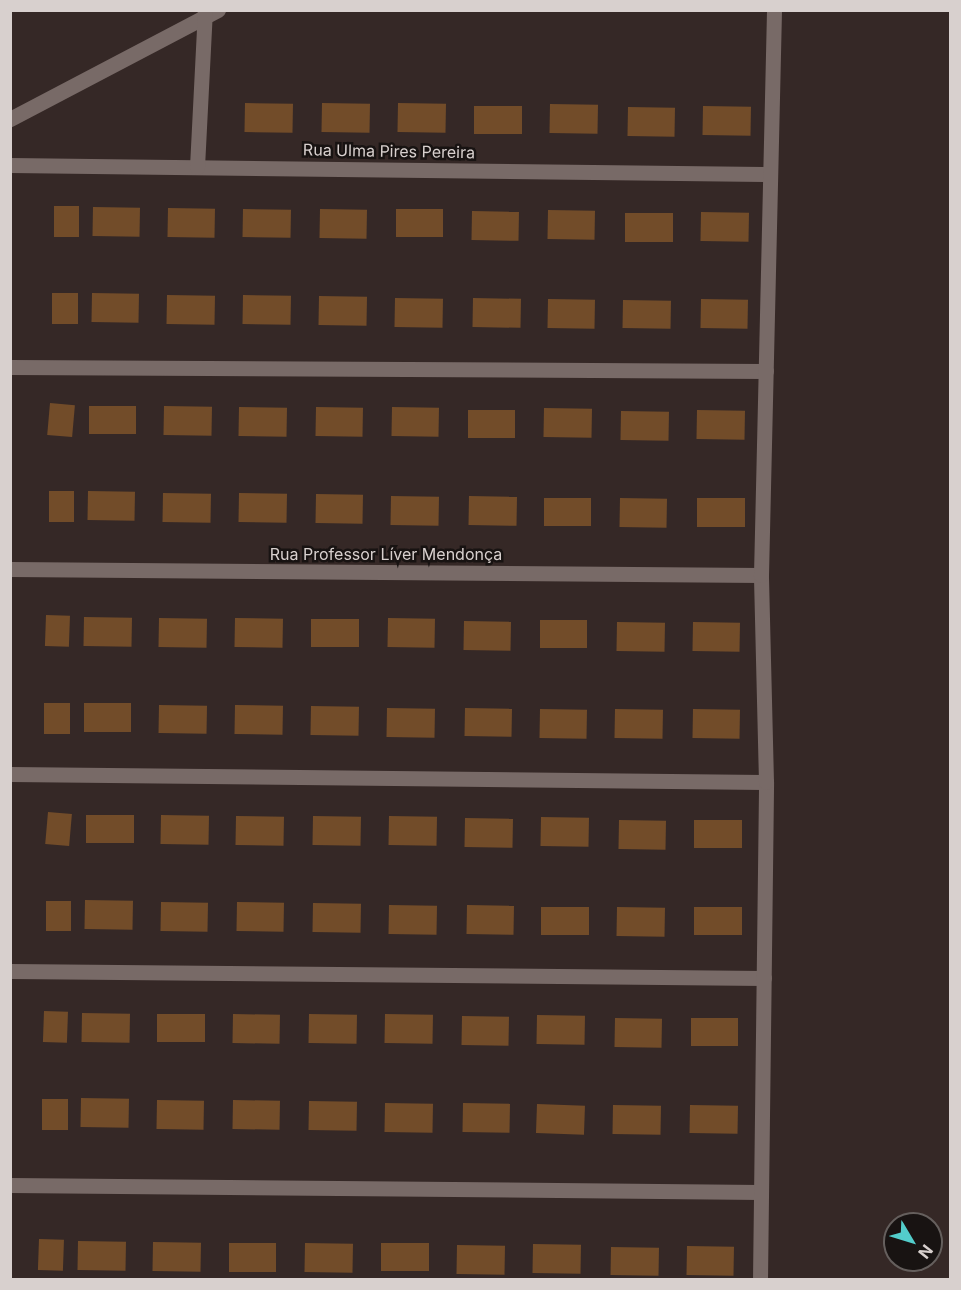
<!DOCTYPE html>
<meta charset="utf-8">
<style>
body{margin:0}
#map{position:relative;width:961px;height:1290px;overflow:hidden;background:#352826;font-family:Inter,sans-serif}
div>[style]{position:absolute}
.building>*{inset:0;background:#724c29;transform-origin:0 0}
.minor>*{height:15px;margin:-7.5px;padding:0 7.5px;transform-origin:7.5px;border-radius:7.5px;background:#786a67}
span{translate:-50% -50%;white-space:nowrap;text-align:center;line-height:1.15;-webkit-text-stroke:5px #181312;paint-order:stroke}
.street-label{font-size:16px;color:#d8d0ce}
.frame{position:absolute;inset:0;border:12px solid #d8d0ce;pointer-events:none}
.north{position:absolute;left:883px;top:1212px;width:60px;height:60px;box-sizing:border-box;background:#181312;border:2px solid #655f5d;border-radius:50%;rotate:128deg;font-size:16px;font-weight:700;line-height:24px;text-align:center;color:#d8d0ce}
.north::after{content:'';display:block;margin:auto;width:21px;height:27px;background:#53cdcb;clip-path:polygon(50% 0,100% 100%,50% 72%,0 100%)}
</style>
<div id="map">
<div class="building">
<div style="left:245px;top:103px;width:48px;height:29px;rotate:1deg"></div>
<div style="left:322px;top:103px;width:48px;height:29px;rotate:1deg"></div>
<div style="left:398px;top:103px;width:48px;height:29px;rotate:1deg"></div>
<div style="left:550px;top:104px;width:48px;height:29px;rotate:1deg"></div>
<div style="left:474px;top:106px;width:48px;height:28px"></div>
<div style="left:703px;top:106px;width:48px;height:29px;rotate:1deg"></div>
<div style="left:628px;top:107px;width:47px;height:29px;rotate:1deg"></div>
<div style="left:54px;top:206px;width:25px;height:31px"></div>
<div style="left:93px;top:207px;width:47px;height:29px;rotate:1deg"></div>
<div style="left:168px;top:208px;width:47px;height:29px;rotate:1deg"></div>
<div style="left:243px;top:209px;width:48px;height:28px;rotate:1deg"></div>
<div style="left:320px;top:209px;width:47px;height:29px;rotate:1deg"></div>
<div style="left:396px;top:209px;width:47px;height:28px"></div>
<div style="left:548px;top:210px;width:47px;height:29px;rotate:1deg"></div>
<div style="left:472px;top:211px;width:47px;height:29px;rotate:1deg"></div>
<div style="left:701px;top:212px;width:48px;height:29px;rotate:1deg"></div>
<div style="left:625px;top:213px;width:48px;height:29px"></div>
<div style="left:78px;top:293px;width:31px;height:26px;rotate:90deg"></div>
<div style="left:92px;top:293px;width:47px;height:29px;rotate:1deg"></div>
<div style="left:167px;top:295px;width:48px;height:29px;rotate:1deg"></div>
<div style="left:243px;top:295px;width:48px;height:29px;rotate:1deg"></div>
<div style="left:319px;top:296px;width:48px;height:29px;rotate:1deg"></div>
<div style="left:395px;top:298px;width:48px;height:29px;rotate:1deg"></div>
<div style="left:473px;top:298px;width:48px;height:29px;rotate:1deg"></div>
<div style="left:548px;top:299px;width:47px;height:29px;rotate:1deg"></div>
<div style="left:701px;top:299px;width:47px;height:29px;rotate:1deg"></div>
<div style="left:623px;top:300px;width:48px;height:28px;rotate:1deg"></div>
<div style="left:50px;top:403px;width:25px;height:32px;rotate:5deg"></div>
<div style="left:89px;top:406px;width:47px;height:28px"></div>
<div style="left:164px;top:406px;width:48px;height:29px;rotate:1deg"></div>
<div style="left:239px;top:407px;width:48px;height:29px;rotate:1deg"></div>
<div style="left:316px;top:407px;width:47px;height:29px;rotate:1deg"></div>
<div style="left:392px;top:407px;width:47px;height:29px;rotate:1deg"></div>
<div style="left:544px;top:408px;width:48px;height:29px;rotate:1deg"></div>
<div style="left:468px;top:410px;width:47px;height:28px"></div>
<div style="left:697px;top:410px;width:48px;height:29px;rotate:1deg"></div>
<div style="left:621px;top:411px;width:48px;height:29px;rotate:1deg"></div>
<div style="left:74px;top:491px;width:31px;height:25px;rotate:90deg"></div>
<div style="left:88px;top:491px;width:47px;height:29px;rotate:1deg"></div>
<div style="left:163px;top:493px;width:48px;height:29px;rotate:1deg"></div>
<div style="left:239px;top:493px;width:48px;height:29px;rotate:1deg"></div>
<div style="left:316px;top:494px;width:47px;height:29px;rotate:1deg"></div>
<div style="left:391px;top:496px;width:48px;height:29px;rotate:1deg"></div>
<div style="left:469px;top:496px;width:48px;height:29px;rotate:1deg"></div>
<div style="left:544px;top:498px;width:47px;height:28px"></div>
<div style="left:620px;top:498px;width:47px;height:29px;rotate:1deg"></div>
<div style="left:697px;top:498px;width:48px;height:29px"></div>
<div style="left:46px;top:615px;width:24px;height:31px;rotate:2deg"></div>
<div style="left:84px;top:617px;width:48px;height:29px;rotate:1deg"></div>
<div style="left:159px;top:618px;width:48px;height:29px;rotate:1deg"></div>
<div style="left:235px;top:618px;width:48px;height:29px;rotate:1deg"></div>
<div style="left:388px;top:618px;width:47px;height:29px;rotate:1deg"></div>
<div style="left:311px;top:619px;width:48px;height:28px"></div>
<div style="left:540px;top:620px;width:47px;height:28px"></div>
<div style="left:464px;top:621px;width:47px;height:29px;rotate:1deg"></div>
<div style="left:617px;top:622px;width:48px;height:29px;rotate:1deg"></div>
<div style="left:693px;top:622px;width:47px;height:29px;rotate:1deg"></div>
<div style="left:70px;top:703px;width:31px;height:26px;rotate:90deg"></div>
<div style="left:84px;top:703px;width:47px;height:29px"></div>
<div style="left:159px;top:705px;width:48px;height:28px;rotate:1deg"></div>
<div style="left:235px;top:705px;width:48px;height:29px;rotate:1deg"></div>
<div style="left:311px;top:706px;width:48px;height:29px;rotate:1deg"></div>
<div style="left:387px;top:708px;width:48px;height:29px;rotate:1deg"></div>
<div style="left:465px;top:708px;width:47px;height:28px;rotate:1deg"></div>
<div style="left:540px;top:709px;width:47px;height:29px;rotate:1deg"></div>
<div style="left:615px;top:709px;width:48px;height:29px;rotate:1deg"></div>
<div style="left:693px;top:709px;width:47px;height:29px;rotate:1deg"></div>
<div style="left:48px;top:812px;width:24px;height:32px;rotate:5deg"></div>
<div style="left:86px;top:815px;width:48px;height:28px"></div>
<div style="left:161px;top:815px;width:48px;height:29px;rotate:1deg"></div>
<div style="left:236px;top:816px;width:48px;height:29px;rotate:1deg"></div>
<div style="left:313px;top:816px;width:48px;height:29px;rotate:1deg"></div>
<div style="left:389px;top:816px;width:48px;height:29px;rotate:1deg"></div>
<div style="left:541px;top:817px;width:48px;height:29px;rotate:1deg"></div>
<div style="left:465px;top:818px;width:48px;height:29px;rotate:1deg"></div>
<div style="left:619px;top:820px;width:47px;height:29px;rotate:1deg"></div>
<div style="left:694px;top:820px;width:48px;height:28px"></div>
<div style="left:85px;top:900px;width:48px;height:29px;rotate:1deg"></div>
<div style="left:46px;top:901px;width:25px;height:30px"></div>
<div style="left:161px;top:902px;width:47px;height:29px;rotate:1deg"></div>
<div style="left:237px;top:902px;width:47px;height:29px;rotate:1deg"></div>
<div style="left:313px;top:903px;width:48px;height:29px;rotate:1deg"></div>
<div style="left:389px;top:905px;width:48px;height:29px;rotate:1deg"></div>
<div style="left:467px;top:905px;width:47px;height:29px;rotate:1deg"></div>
<div style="left:541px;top:907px;width:48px;height:28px"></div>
<div style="left:617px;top:907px;width:48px;height:29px;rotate:1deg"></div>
<div style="left:694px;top:907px;width:48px;height:28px"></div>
<div style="left:44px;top:1011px;width:24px;height:31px;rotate:2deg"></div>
<div style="left:82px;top:1013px;width:48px;height:29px;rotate:1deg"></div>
<div style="left:157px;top:1014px;width:48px;height:28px"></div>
<div style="left:233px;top:1014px;width:47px;height:29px;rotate:1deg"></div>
<div style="left:309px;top:1014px;width:48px;height:29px;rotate:1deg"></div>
<div style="left:385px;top:1014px;width:48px;height:29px;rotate:1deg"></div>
<div style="left:537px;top:1015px;width:48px;height:29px;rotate:1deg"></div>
<div style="left:462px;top:1016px;width:47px;height:29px;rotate:1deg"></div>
<div style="left:615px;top:1018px;width:47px;height:29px;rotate:1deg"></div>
<div style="left:691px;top:1018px;width:47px;height:28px"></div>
<div style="left:81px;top:1098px;width:48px;height:29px;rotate:1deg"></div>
<div style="left:42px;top:1099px;width:26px;height:31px"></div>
<div style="left:157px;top:1100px;width:47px;height:29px;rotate:1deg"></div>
<div style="left:233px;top:1100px;width:47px;height:29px;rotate:1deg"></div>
<div style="left:309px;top:1101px;width:48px;height:29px;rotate:1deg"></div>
<div style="left:385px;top:1103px;width:48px;height:29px;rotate:1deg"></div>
<div style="left:463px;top:1103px;width:47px;height:29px;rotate:1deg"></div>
<div style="left:537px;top:1104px;width:48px;height:29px;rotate:2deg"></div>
<div style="left:613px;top:1105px;width:48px;height:29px;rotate:1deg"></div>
<div style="left:690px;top:1105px;width:48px;height:28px;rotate:1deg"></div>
<div style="left:39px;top:1239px;width:25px;height:31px;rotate:2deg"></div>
<div style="left:78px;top:1241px;width:48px;height:29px;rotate:1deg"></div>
<div style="left:153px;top:1242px;width:48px;height:29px;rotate:1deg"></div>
<div style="left:229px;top:1243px;width:47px;height:29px"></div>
<div style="left:305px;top:1243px;width:48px;height:29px;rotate:1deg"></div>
<div style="left:381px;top:1243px;width:48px;height:28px"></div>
<div style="left:533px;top:1244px;width:48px;height:29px;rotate:1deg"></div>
<div style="left:457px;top:1245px;width:48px;height:29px;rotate:1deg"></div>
<div style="left:687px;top:1246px;width:47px;height:29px;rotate:1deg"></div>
<div style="left:611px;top:1247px;width:48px;height:28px;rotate:1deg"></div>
</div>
<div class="minor">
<div style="left:10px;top:119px;width:235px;rotate:-27.7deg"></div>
<div style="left:10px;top:165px;width:757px;rotate:0.68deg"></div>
<div style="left:197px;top:167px;width:157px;rotate:-87.1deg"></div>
<div style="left:10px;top:367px;width:756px;rotate:0.3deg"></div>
<div style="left:10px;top:569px;width:751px;rotate:0.46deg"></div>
<div style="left:10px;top:774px;width:756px;rotate:0.61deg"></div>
<div style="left:10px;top:971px;width:754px;rotate:0.53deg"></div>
<div style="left:10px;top:1185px;width:750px;rotate:0.53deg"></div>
<div style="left:760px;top:1280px;width:498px;rotate:-89.3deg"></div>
<div style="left:766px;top:782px;width:207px;rotate:-91.4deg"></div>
<div style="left:761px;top:575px;width:565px;rotate:-88.68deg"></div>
</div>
<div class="street-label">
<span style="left:389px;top:151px;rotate:1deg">Rua Ulma Pires Pereira</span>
<span style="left:386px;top:554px">Rua Professor Líver Mendonça</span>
</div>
<div class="frame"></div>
<div class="north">N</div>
</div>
